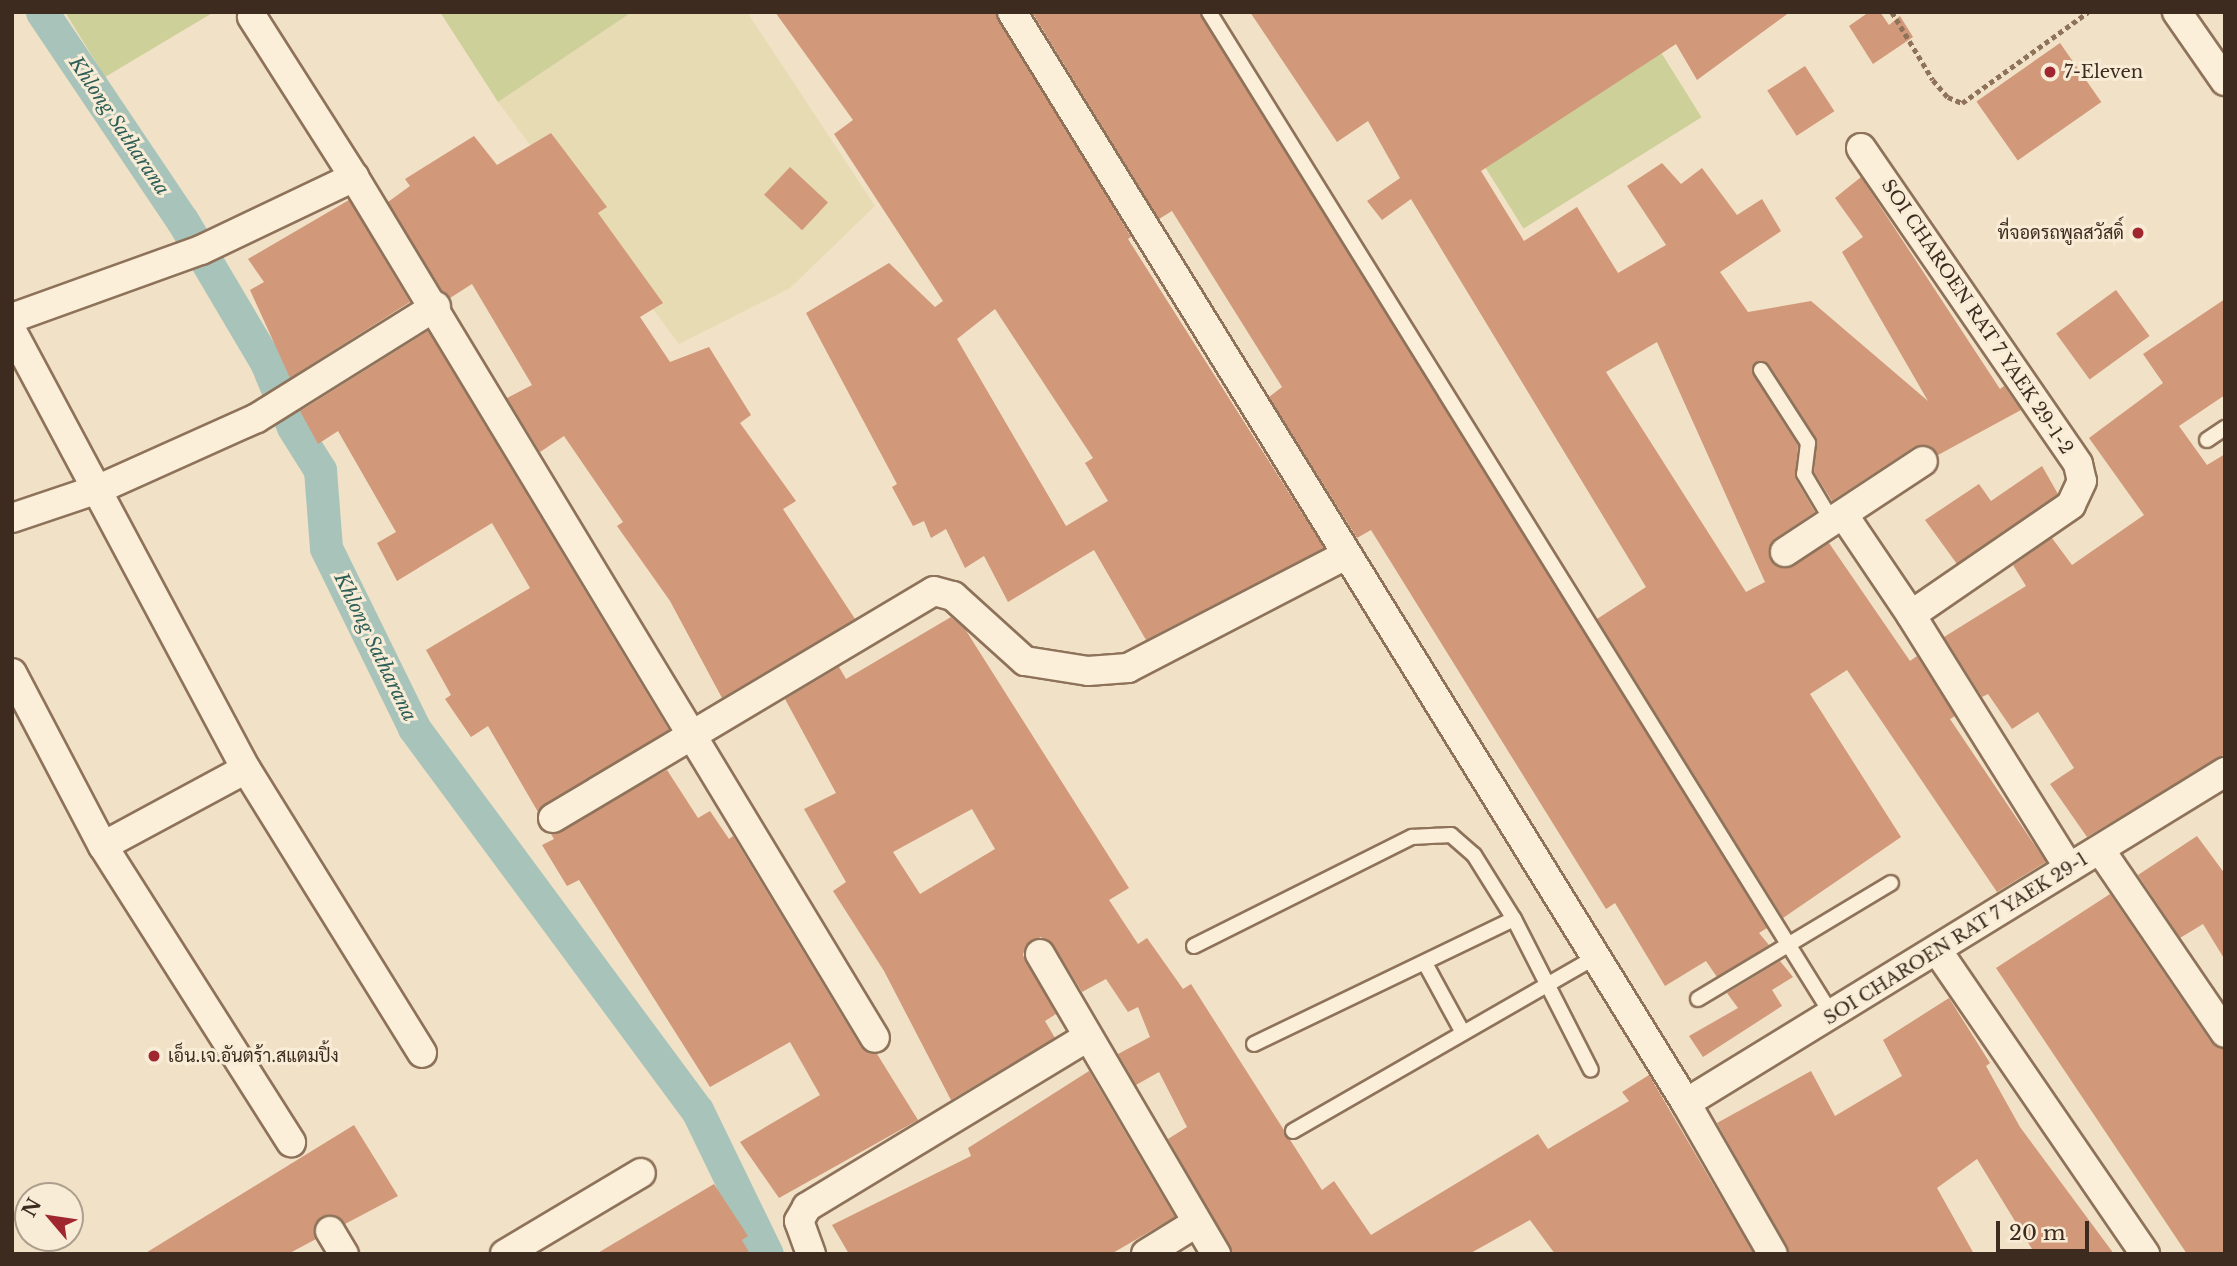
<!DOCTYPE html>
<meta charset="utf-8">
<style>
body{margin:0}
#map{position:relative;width:2237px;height:1266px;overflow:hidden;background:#f1e1c6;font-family:"Libre Baskerville",Sarabun,serif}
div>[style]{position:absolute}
.farmland>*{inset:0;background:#e7dbb3}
.green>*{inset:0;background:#cdd099;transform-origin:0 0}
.canal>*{height:33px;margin:-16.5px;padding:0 16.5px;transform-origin:16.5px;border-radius:16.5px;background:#a8c4ba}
.building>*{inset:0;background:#d1987a;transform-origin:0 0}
.path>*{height:4.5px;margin-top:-2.25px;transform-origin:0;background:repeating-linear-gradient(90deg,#8e725a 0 5px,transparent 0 8.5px)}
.roads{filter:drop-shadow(2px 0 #8e725a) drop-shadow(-2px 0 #8e725a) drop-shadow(0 2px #8e725a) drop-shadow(0 -2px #8e725a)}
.lane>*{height:14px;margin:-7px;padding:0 7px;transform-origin:7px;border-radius:7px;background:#fbefda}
.street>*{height:28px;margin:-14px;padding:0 14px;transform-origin:14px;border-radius:14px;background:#fbefda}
.dots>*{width:19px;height:19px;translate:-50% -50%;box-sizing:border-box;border:4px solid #f8ecd6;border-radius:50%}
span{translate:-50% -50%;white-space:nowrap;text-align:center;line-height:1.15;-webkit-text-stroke:6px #f8ecd6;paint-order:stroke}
.poi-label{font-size:18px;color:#3d2b1f}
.left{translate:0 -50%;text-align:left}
.right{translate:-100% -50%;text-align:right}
.street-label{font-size:18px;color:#3d2b1f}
.water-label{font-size:19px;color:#2d5e57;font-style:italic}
.frame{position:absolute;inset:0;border:14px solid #3d2b1f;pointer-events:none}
.north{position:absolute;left:14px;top:1182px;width:70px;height:70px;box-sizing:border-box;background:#f8ecd6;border:2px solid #ad9f8d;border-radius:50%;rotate:299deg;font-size:19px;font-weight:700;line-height:28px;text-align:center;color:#3d2b1f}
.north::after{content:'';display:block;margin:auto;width:24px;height:32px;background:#a02730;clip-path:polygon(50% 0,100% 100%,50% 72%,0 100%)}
.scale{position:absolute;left:1996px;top:1221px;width:93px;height:32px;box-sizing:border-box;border:4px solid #3d2b1f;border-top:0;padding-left:9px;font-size:21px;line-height:24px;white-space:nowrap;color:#3d2b1f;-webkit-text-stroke:5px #f8ecd6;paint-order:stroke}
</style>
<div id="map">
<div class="farmland">
<div style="clip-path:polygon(632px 12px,747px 12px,875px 206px,790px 288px,679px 344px,498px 102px)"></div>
</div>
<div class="green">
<div style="clip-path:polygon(65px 12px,214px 12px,105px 77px)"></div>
<div style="clip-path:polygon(440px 12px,632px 12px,498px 102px)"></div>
<div style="left:1657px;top:46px;width:84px;height:210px;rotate:58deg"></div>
</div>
<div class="canal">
<div style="left:42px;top:12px;width:251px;rotate:56.1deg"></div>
<div style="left:182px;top:220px;width:165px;rotate:59.4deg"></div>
<div style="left:266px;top:362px;width:70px;rotate:67.4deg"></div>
<div style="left:293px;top:427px;width:51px;rotate:57.9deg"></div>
<div style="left:320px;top:470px;width:78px;rotate:85.6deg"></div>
<div style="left:326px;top:548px;width:200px;rotate:63.9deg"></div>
<div style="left:414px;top:728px;width:475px;rotate:53.5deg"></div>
<div style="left:697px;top:1110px;width:160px;rotate:64.1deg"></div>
</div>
<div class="building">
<div style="clip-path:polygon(evenodd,775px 12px,995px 12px,1131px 237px,1128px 239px,1324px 548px,1146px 640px,1094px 550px,1008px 602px,984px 556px,965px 568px,946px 529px,931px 538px,924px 521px,913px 526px,892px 487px,897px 484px,806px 313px,889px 263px,935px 307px,943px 301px,834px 134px,853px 120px,775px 12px,995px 309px,1093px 458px,1085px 463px,1108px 501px,1066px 526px,957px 339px,995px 309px)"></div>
<div style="clip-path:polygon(1032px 12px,1199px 12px,1767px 928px,1759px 933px,1769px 945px,1717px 977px,1706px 961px,1665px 986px,1615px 903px,1606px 909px,1371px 530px,1357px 538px,1269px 397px,1282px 387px,1172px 211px,1159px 219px)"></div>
<div style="clip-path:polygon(evenodd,1250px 12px,1790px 12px,1697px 80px,1676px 44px,1481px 171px,1524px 241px,1577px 207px,1618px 273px,1666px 245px,1627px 186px,1662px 163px,1681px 184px,1702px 168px,1737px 215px,1762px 199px,1781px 231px,1720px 272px,1748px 312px,1811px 301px,1928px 401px,1842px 252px,1863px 237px,1835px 198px,1861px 177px,2000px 389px,2004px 386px,2021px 410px,1938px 455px,1930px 446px,1914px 447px,1832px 501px,1814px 472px,1816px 438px,1769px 365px,1756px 362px,1753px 375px,1798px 445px,1795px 478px,1815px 512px,1775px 539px,1769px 554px,1777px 566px,1787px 568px,1829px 543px,1910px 661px,1917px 656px,1955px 716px,1950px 719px,2046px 862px,1997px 892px,1847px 670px,1810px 694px,1901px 837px,1783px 918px,1597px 619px,1646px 587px,1411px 199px,1382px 220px,1367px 201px,1400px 178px,1368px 121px,1337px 142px,1250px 12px,1657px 342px,1765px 582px,1746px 592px,1606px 372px,1657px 342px)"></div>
<div style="clip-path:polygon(1869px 12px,1880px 12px,1889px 25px,1900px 16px,1913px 37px,1873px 64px,1849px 26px)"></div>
<div style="left:2060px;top:43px;width:72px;height:102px;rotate:55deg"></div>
<div style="left:1805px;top:66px;width:54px;height:45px;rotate:57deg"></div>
<div style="clip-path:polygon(551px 133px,607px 207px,598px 213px,663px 303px,640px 317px,670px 362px,709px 347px,751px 415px,740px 423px,796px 501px,783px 509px,855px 619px,722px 698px,670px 601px,617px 526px,623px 522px,564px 436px,540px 452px,507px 398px,532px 385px,472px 284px,450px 298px,442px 291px,388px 202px,410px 186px,405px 179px,474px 136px,497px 165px)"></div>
<div style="left:790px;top:167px;width:52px;height:38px;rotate:43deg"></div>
<div style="clip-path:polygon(349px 200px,410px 302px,290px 378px,250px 290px,264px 282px,248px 259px)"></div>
<div style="left:2116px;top:290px;width:57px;height:74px;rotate:54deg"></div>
<div style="clip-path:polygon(2225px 299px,2225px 395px,2179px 426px,2207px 465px,2225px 454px,2225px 754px,2087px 837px,2050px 784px,2074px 768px,2038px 712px,2012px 729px,1988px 694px,1982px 697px,1944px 637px,2026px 586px,2013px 565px,2052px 538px,2072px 565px,2144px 515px,2089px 438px,2163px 383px,2143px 354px)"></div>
<div style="clip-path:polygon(428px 331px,669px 730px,538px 812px,488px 726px,471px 737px,445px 699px,451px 695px,426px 650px,530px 588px,492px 523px,397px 581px,377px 543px,396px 532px,338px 431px,318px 444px,300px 411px)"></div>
<div style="clip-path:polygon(2042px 466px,2058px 494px,1957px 564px,1925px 520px,1979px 484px,1991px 501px)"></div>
<div style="clip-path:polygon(evenodd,951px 617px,965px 629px,1129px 888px,1109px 900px,1138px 944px,1147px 938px,1183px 989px,1191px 984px,1322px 1190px,1334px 1181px,1371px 1235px,1538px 1134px,1548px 1149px,1629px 1101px,1622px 1092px,1649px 1075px,1754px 1254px,1555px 1254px,1530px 1220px,1469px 1254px,1233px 1254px,1168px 1139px,1187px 1127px,1159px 1072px,1136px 1085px,1118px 1054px,1150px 1037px,1138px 1007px,1128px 1012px,1106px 979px,1082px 992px,1054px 946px,1041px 937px,1026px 945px,1023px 955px,1056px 1014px,1045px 1021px,1055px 1038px,951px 1100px,884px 971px,833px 891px,846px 882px,804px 809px,836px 793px,785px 699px,839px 667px,846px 679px,951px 617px,972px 809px,995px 849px,920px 894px,893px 852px,972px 809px)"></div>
<div style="clip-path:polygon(667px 770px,698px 818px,710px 811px,729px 839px,733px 836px,861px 1047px,877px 1054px,918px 1120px,779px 1198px,740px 1142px,820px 1095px,790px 1042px,710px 1087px,579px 880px,567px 886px,542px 845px,554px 839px,551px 834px)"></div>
<div style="clip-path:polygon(2197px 836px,2225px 874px,2225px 960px,2203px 924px,2180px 938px,2138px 875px)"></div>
<div style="clip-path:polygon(2110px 894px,2211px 1042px,2225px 1049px,2225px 1254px,2187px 1254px,1996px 968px)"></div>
<div style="clip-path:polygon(1780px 961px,1793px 977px,1772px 990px,1782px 1006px,1703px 1057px,1689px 1036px,1738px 1008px,1727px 993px)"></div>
<div style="clip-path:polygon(1949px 998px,1990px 1063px,1986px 1066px,2020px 1127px,2114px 1254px,2035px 1254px,1977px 1159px,1937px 1188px,1974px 1254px,1790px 1254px,1717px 1123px,1811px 1071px,1835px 1116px,1902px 1076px,1883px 1040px)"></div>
<div style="clip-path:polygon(1089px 1071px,1175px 1217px,1111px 1254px,849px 1254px,832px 1225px,971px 1156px,968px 1148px)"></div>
<div style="clip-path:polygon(354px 1125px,398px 1196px,345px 1224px,337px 1216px,322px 1217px,315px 1224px,316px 1239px,288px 1254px,144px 1254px)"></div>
<div style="clip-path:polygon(714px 1184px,748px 1236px,742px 1240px,750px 1254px,596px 1254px)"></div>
</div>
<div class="path">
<div style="left:1892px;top:12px;width:79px;rotate:58.9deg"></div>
<div style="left:1933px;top:80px;width:23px;rotate:49deg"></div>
<div style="left:1948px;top:97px;width:15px;rotate:23deg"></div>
<div style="left:1962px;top:103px;width:155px;rotate:-35.8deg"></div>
</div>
<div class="roads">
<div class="lane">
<div style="left:1209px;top:12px;width:1181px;rotate:58.15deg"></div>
<div style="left:1761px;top:370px;width:87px;rotate:57.2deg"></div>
<div style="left:1808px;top:443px;width:31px;rotate:97deg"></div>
<div style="left:1804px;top:474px;width:55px;rotate:59.2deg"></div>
<div style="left:2207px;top:440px;width:22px;rotate:-34deg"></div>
<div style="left:1194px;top:946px;width:244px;rotate:-26.6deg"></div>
<div style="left:1412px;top:837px;width:39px;rotate:-3deg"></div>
<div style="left:1451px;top:835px;width:30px;rotate:41deg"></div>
<div style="left:1474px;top:855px;width:75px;rotate:58deg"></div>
<div style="left:1514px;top:919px;width:169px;rotate:63deg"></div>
<div style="left:1426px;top:965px;width:77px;rotate:61.4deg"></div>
<div style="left:1698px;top:999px;width:225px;rotate:-31deg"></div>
<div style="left:1254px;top:1044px;width:288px;rotate:-25.7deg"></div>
<div style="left:1293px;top:1131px;width:349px;rotate:-29.9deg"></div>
</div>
<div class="street">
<div style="left:1012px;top:12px;width:1282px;rotate:58.29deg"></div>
<div style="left:1686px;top:1103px;width:174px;rotate:60.1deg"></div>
<div style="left:2177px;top:12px;width:84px;rotate:55.2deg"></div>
<div style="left:1861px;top:148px;width:383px;rotate:55.5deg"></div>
<div style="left:2078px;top:464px;width:17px;rotate:77deg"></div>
<div style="left:2082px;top:481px;width:26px;rotate:115deg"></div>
<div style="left:2071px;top:505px;width:194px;rotate:145.5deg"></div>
<div style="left:1911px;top:615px;width:298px;rotate:58deg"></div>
<div style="left:354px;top:177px;width:1006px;rotate:58.82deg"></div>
<div style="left:12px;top:318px;width:201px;rotate:-19.8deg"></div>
<div style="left:201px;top:250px;width:170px;rotate:-25.5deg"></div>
<div style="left:354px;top:177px;width:190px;rotate:-122.5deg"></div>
<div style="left:12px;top:331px;width:497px;rotate:61.9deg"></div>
<div style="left:246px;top:769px;width:334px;rotate:58.2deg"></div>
<div style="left:1843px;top:514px;width:122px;rotate:56deg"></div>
<div style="left:12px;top:518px;width:94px;rotate:-18.6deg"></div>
<div style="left:101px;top:488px;width:171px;rotate:-24.2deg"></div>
<div style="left:257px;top:418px;width:211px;rotate:-32deg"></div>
<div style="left:1785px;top:552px;width:165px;rotate:-33.4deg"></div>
<div style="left:12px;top:673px;width:195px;rotate:62.3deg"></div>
<div style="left:103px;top:846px;width:351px;rotate:57.6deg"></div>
<div style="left:553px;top:818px;width:443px;rotate:-30.8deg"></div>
<div style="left:934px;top:591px;width:20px;rotate:15deg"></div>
<div style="left:953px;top:596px;width:97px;rotate:42.1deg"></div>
<div style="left:1025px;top:661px;width:64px;rotate:9deg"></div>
<div style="left:1088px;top:671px;width:40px;rotate:-4.3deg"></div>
<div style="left:1128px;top:668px;width:243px;rotate:-27.4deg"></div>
<div style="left:103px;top:846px;width:162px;rotate:-28.3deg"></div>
<div style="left:2101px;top:851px;width:220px;rotate:55.7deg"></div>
<div style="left:1939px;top:953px;width:365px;rotate:55.6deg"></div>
<div style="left:1040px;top:954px;width:348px;rotate:59.6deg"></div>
<div style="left:1686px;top:1103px;width:633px;rotate:-31.55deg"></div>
<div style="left:330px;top:1231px;width:27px;rotate:59deg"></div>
<div style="left:505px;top:1254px;width:158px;rotate:-30.8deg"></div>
<div style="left:811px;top:1254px;width:35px;rotate:-110deg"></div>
<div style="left:799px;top:1221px;width:16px;rotate:-60deg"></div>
<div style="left:807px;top:1207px;width:328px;rotate:-31.2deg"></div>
<div style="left:1146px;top:1254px;width:59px;rotate:-31.8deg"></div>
</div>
</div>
<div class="dots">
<div style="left:2050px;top:72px;background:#a02730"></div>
<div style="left:2138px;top:233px;background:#a02730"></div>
<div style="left:154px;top:1056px;background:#a02730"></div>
</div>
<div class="poi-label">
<span class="left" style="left:2064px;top:72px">7-Eleven</span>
<span class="right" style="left:2124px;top:233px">ที่จอดรถพูลสวัสดิ์</span>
<span class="left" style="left:168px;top:1056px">เอ็น.เจ.อันตร้า.สแตมปิ้ง</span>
</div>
<div class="street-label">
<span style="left:1977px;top:317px;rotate:56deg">SOI CHAROEN RAT 7 YAEK 29-1-2</span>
<span style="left:1956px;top:939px;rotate:-32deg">SOI CHAROEN RAT 7 YAEK 29-1</span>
</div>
<div class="water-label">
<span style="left:119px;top:126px;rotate:56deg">Khlong Satharana</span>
<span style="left:375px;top:647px;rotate:64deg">Khlong Satharana</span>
</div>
<div class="frame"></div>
<div class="north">N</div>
<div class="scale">20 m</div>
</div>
